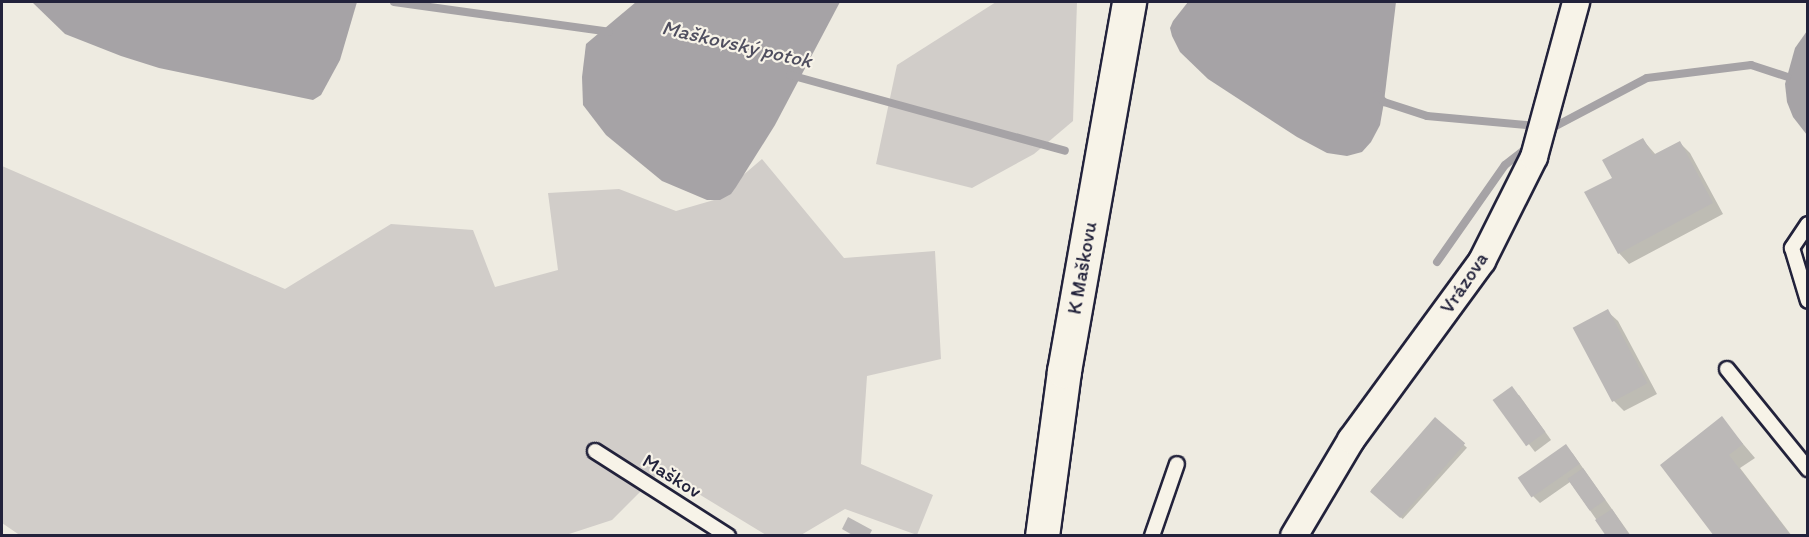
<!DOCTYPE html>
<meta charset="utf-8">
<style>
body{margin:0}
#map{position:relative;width:1809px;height:537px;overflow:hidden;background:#eeebe1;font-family:Itim,sans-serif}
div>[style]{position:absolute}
.green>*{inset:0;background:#d1cdc9}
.water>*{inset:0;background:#a6a3a6}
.shadow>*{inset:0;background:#0003;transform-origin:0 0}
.stream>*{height:8px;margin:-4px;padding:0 4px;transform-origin:4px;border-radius:4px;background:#a6a3a6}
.building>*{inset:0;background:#bbb8b7;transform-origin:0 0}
.roads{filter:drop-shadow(2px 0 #22223b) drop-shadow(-2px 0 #22223b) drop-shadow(0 2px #22223b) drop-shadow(0 -2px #22223b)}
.lane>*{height:14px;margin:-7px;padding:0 7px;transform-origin:7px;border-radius:7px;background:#f7f3e8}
.street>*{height:26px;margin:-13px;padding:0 13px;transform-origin:13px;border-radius:13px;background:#f7f3e8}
.secondary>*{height:33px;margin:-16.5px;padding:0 16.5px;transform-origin:16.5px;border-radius:16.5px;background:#f7f3e8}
span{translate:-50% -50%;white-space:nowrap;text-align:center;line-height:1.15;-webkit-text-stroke:4.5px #f7f3e8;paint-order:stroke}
.street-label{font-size:20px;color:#22223b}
.water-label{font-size:21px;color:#504f60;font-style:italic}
.frame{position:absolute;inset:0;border:3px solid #22223b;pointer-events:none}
</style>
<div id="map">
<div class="green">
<div style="clip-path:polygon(996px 2px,1077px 2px,1073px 121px,1034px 154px,972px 188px,876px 164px,897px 65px)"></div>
<div style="clip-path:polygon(762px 159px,844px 258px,935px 251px,941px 359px,867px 376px,861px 464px,933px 495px,917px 535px,845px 509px,801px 535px,766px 535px,661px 471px,612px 520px,566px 535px,21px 536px,2px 523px,2px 166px,285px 289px,391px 224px,473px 230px,495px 287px,558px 270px,548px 193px,619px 189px,676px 211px,714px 200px)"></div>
</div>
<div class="water">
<div style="clip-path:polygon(32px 2px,357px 2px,340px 60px,321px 95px,313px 100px,159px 68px,121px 56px,65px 34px)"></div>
<div style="clip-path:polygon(636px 2px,840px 2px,775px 125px,736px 187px,731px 194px,720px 200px,707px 200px,662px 181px,606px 135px,583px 105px,582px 77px,586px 44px)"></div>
<div style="clip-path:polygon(1188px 2px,1396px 2px,1384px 102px,1380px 125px,1371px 142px,1362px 152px,1347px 156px,1327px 153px,1297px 137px,1208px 79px,1180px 52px,1172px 36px,1170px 28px,1173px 21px)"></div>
<div style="clip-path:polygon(1807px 31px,1807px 135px,1793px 117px,1787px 102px,1785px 84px,1795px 48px)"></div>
</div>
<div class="shadow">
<div style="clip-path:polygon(1643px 140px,1656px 155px,1680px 143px,1690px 153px,1723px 214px,1629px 264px,1619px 253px,1587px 193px,1614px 178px)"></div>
<div style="clip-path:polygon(1607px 311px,1618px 321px,1657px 394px,1624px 411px,1614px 401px)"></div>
<div style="clip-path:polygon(1519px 395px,1551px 440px,1535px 452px,1495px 400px)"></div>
<div style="clip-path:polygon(1721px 418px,1755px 458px,1740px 468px,1792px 536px,1716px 536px)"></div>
<div style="left:1435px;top:419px;width:43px;height:96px;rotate:42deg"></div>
<div style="clip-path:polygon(1566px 446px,1573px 454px,1631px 536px,1608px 536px,1570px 482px,1540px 503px,1533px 496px)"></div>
</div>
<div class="stream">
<div style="left:394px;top:2px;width:217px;rotate:7.9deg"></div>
<div style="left:790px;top:75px;width:285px;rotate:15.4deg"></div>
<div style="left:1377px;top:95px;width:10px;rotate:45deg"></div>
<div style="left:1384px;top:102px;width:45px;rotate:18deg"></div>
<div style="left:1427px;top:116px;width:110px;rotate:5.2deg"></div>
<div style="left:1552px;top:128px;width:107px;rotate:-27.8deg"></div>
<div style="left:1647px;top:78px;width:105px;rotate:-7.1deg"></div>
<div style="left:1751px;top:65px;width:38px;rotate:18deg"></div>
<div style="left:1437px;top:262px;width:118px;rotate:-55deg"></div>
<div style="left:1505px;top:165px;width:31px;rotate:-38deg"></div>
</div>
<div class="building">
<div style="clip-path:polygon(1643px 138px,1653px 155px,1680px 141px,1713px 203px,1618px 254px,1584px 192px,1612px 178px,1602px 160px)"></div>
<div style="left:1608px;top:309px;width:84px;height:40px;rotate:62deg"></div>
<div style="left:1512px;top:386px;width:57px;height:24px;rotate:54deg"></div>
<div style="clip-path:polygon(1722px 416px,1743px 444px,1729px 455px,1791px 536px,1714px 536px,1660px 465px)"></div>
<div style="left:1435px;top:417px;width:40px;height:99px;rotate:41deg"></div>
<div style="left:1566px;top:444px;width:24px;height:59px;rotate:55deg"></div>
<div style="left:1583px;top:468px;width:39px;height:19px;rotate:55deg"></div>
<div style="clip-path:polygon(1612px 509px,1630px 536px,1606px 536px,1595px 520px)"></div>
<div style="clip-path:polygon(848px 517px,872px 530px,869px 536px,854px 536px,842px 529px)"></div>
</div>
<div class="roads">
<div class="lane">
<div style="left:1808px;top:224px;width:29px;rotate:124deg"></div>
<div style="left:1792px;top:248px;width:55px;rotate:73.2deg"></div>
<div style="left:1727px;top:369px;width:129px;rotate:51deg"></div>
<div style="left:595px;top:451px;width:158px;rotate:32.6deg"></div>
<div style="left:1152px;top:536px;width:76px;rotate:-70.9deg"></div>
</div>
<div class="street">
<div style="left:1294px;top:536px;width:112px;rotate:-59.3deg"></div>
<div style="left:1351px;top:440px;width:222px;rotate:-53.8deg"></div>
<div style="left:1482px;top:261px;width:116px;rotate:-63.4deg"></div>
<div style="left:1534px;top:157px;width:161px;rotate:-74.8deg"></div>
</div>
<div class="secondary">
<div style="left:1042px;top:536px;width:166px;rotate:-82.4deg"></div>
<div style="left:1064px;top:371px;width:375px;rotate:-80deg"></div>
</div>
</div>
<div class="street-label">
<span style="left:1082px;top:268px;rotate:-80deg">K Maškovu</span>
<span style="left:1464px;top:283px;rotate:-56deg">Vrázova</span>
<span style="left:672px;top:476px;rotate:32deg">Maškov</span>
</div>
<div class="water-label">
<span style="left:737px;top:44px;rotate:13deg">Maškovský potok</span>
</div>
<div class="frame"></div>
</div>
